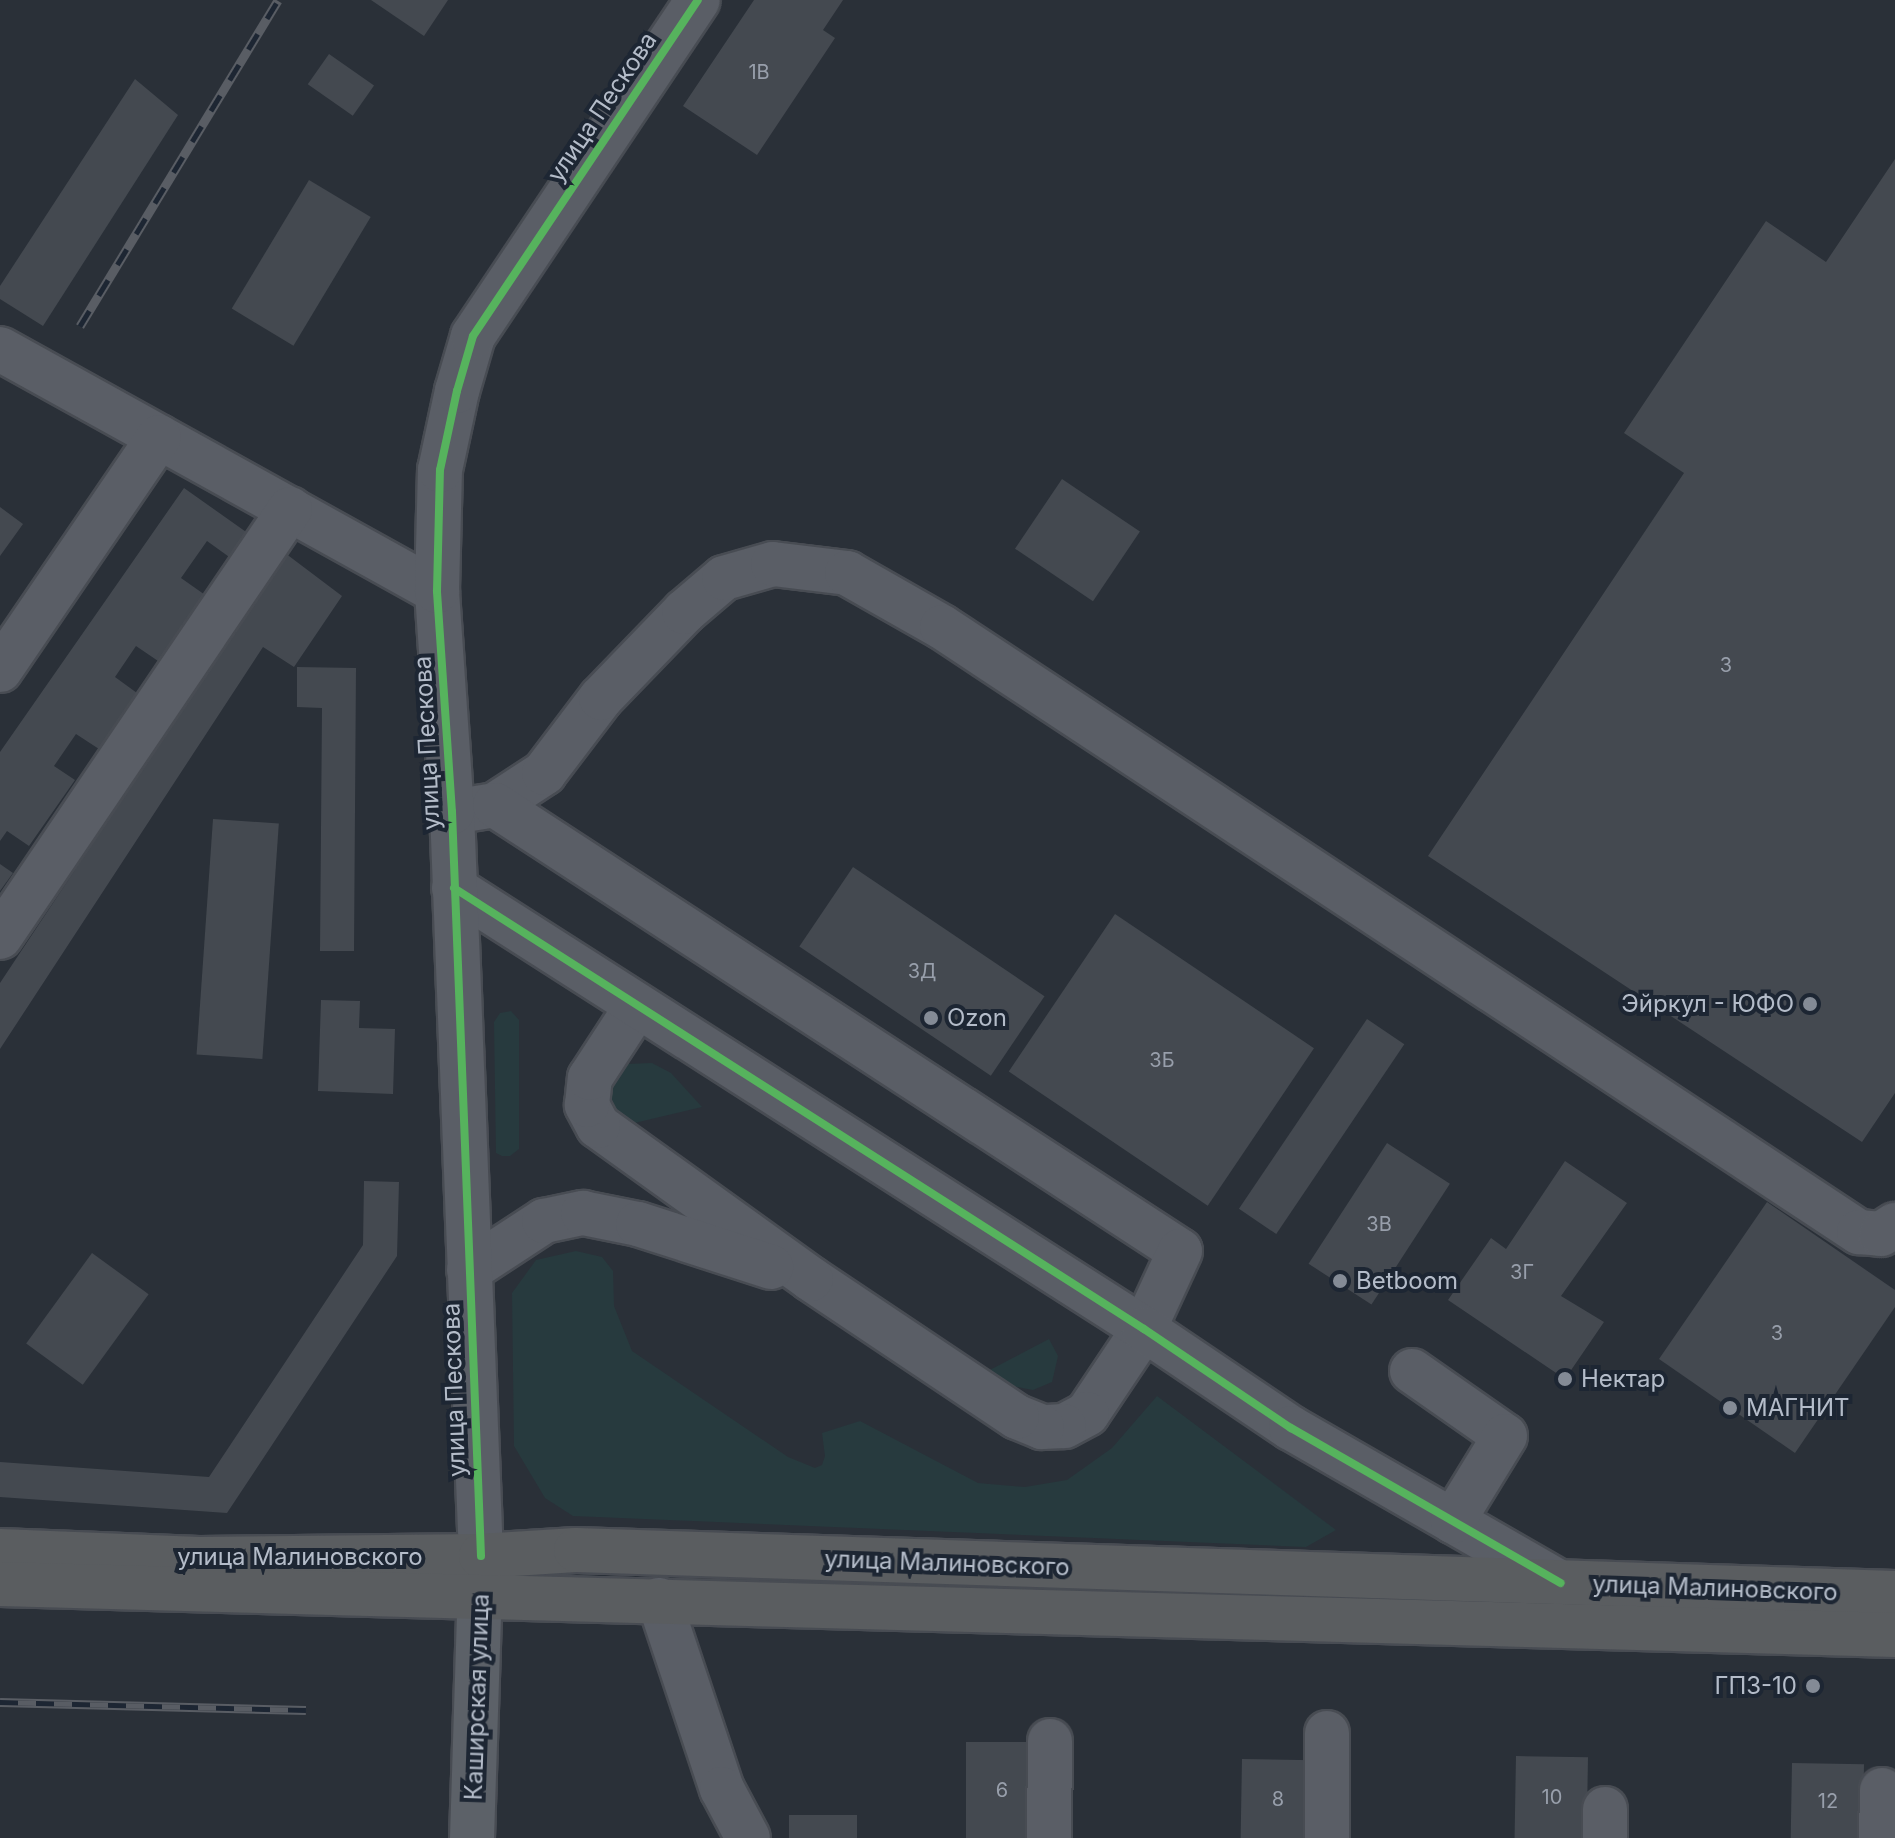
<!DOCTYPE html>
<meta charset="utf-8">
<style>
body{margin:0}
#map{position:relative;width:1895px;height:1838px;overflow:hidden;background:#2a3038;font-family:Inter,sans-serif}
div>[style]{position:absolute}
.green>*{inset:0;background:#273a3e}
.building>*{inset:0;background:#444950;transform-origin:0 0}
.roads{filter:drop-shadow(2px 0 #484c53) drop-shadow(-2px 0 #484c53) drop-shadow(0 2px #484c53) drop-shadow(0 -2px #484c53)}
.minor>*{height:44px;margin:-22px;padding:0 22px;transform-origin:22px;border-radius:22px;background:#5a5e66}
.major>*{height:44px;margin:-22px;padding:0 22px;transform-origin:22px;border-radius:22px;background:#5c6168}
.highway>*{height:44px;margin:-22px;padding:0 22px;transform-origin:22px;border-radius:22px;background:#5a5d60}
.rail>*{height:9px;margin-top:-4.5px;transform-origin:0;background:repeating-linear-gradient(90deg,#1d2633 0 18px,#595d64 0 36px);box-sizing:border-box;border-block:2px solid #595d64}
.cycleway>*{height:8px;margin:-4px;padding:0 4px;transform-origin:4px;border-radius:4px;background:#56b35d}
.dots>*{width:22px;height:22px;translate:-50% -50%;box-sizing:border-box;border:4px solid #1d2633;border-radius:50%}
span{translate:-50% -50%;white-space:nowrap;text-align:center;line-height:1.15;-webkit-text-stroke:8px #1d2633;paint-order:stroke}
.number-label{font-size:20px;color:#989fab}
.number-label span{-webkit-text-stroke-width:0}
.street-label{font-size:24px;color:#b4bcc9}
.poi-label{font-size:24px;color:#b4bcc9}
.right{translate:-100% -50%;text-align:right}
.left{translate:0 -50%;text-align:left}
</style>
<div id="map">
<div class="green">
<div style="clip-path:polygon(511px 1011px,519px 1020px,519px 1149px,510px 1156px,502px 1156px,496px 1153px,494px 1022px,500px 1013px)"></div>
<div style="clip-path:polygon(652px 1063px,671px 1073px,702px 1107px,626px 1125px,607px 1108px,611px 1074px,628px 1064px)"></div>
<div style="clip-path:polygon(576px 1251px,602px 1257px,613px 1271px,614px 1306px,632px 1351px,788px 1457px,815px 1468px,822px 1465px,825px 1456px,822px 1433px,860px 1421px,978px 1483px,1025px 1487px,1067px 1480px,1112px 1448px,1157px 1396px,1336px 1530px,1306px 1547px,573px 1516px,545px 1498px,514px 1446px,512px 1293px,536px 1260px)"></div>
<div style="clip-path:polygon(1049px 1339px,1058px 1356px,1052px 1382px,1033px 1390px,1007px 1385px,986px 1372px)"></div>
</div>
<div class="building">
<div style="clip-path:polygon(371px 0,448px 0,424px 36px)"></div>
<div style="clip-path:polygon(754px 0,843px 0,823px 30px,835px 38px,757px 155px,683px 106px)"></div>
<div style="left:329px;top:54px;width:55px;height:37px;rotate:35deg"></div>
<div style="clip-path:polygon(135px 79px,178px 115px,43px 326px,0 299px,0 286px)"></div>
<div style="clip-path:polygon(1895px 159px,1895px 1093px,1862px 1142px,1428px 856px,1684px 473px,1624px 433px,1766px 221px,1826px 262px)"></div>
<div style="left:309px;top:180px;width:72px;height:150px;rotate:31deg"></div>
<div style="left:1062px;top:479px;width:94px;height:84px;rotate:34deg"></div>
<div style="clip-path:polygon(184px 488px,249px 534px,232px 559px,207px 541px,181px 578px,208px 597px,161px 663px,136px 646px,115px 677px,137px 693px,99px 749px,76px 734px,54px 766px,75px 780px,29px 846px,7px 831px,0 841px,0 752px)"></div>
<div style="clip-path:polygon(0 507px,23px 524px,0 556px)"></div>
<div style="clip-path:polygon(285px 553px,342px 596px,294px 667px,263px 647px,0 1049px,0 983px)"></div>
<div style="clip-path:polygon(297px 667px,356px 668px,354px 951px,320px 951px,322px 708px,297px 707px)"></div>
<div style="left:213px;top:819px;width:66px;height:236px;rotate:4deg"></div>
<div style="clip-path:polygon(0 864px,13px 873px,0 891px)"></div>
<div style="left:853px;top:867px;width:231px;height:96px;rotate:34deg"></div>
<div style="left:1115px;top:914px;width:240px;height:190px;rotate:34deg"></div>
<div style="clip-path:polygon(321px 1000px,360px 1001px,359px 1028px,395px 1029px,393px 1094px,318px 1091px)"></div>
<div style="left:1367px;top:1019px;width:45px;height:229px;rotate:34deg"></div>
<div style="left:1387px;top:1143px;width:75px;height:144px;rotate:33deg"></div>
<div style="clip-path:polygon(1565px 1161px,1627px 1203px,1561px 1296px,1604px 1322px,1565px 1379px,1448px 1300px,1491px 1238px,1506px 1249px)"></div>
<div style="clip-path:polygon(364px 1181px,399px 1182px,397px 1256px,227px 1513px,0 1497px,0 1462px,209px 1477px,363px 1245px)"></div>
<div style="clip-path:polygon(1767px 1202px,1895px 1290px,1895px 1307px,1795px 1453px,1659px 1359px)"></div>
<div style="left:92px;top:1253px;width:70px;height:112px;rotate:36deg"></div>
<div style="left:966px;top:1742px;width:73px;height:96px"></div>
<div style="left:1516px;top:1756px;width:72px;height:82px;rotate:1deg"></div>
<div style="left:1242px;top:1759px;width:72px;height:79px;rotate:1deg"></div>
<div style="left:1792px;top:1763px;width:72px;height:75px;rotate:1deg"></div>
<div style="left:789px;top:1815px;width:68px;height:23px"></div>
</div>
<div class="roads">
<div class="minor">
<div style="left:0;top:349px;width:500px;rotate:29deg"></div>
<div style="left:0;top:670px;width:282px;rotate:-55.7deg"></div>
<div style="left:495px;top:805px;width:59px;rotate:-33.1deg"></div>
<div style="left:544px;top:773px;width:94px;rotate:-52.8deg"></div>
<div style="left:601px;top:698px;width:120px;rotate:-46deg"></div>
<div style="left:684px;top:612px;width:52px;rotate:-40.4deg"></div>
<div style="left:724px;top:578px;width:51px;rotate:-15.9deg"></div>
<div style="left:773px;top:564px;width:75px;rotate:6.9deg"></div>
<div style="left:847px;top:573px;width:109px;rotate:29.6deg"></div>
<div style="left:942px;top:627px;width:1099px;rotate:33.42deg"></div>
<div style="left:1859px;top:1232px;width:22px;rotate:5deg"></div>
<div style="left:1881px;top:1234px;width:17px;rotate:-33deg"></div>
<div style="left:452px;top:812px;width:44px;rotate:-9.2deg"></div>
<div style="left:495px;top:805px;width:817px;rotate:33.07deg"></div>
<div style="left:1180px;top:1251px;width:86px;rotate:114.8deg"></div>
<div style="left:1144px;top:1329px;width:102px;rotate:123.8deg"></div>
<div style="left:1087px;top:1414px;width:26px;rotate:152deg"></div>
<div style="left:1064px;top:1426px;width:22px;rotate:177deg"></div>
<div style="left:1042px;top:1427px;width:27px;rotate:-158deg"></div>
<div style="left:1017px;top:1417px;width:248px;rotate:-146.2deg"></div>
<div style="left:811px;top:1279px;width:262px;rotate:-144.3deg"></div>
<div style="left:598px;top:1126px;width:24px;rotate:-118deg"></div>
<div style="left:587px;top:1105px;width:27px;rotate:-84deg"></div>
<div style="left:590px;top:1078px;width:86px;rotate:-56.9deg"></div>
<div style="left:454px;top:888px;width:819px;rotate:32.58deg"></div>
<div style="left:1144px;top:1329px;width:177px;rotate:34deg"></div>
<div style="left:1291px;top:1428px;width:311px;rotate:29.9deg"></div>
<div style="left:0;top:937px;width:517px;rotate:-55.88deg"></div>
<div style="left:469px;top:1270px;width:90px;rotate:-33.2deg"></div>
<div style="left:544px;top:1221px;width:40px;rotate:-12deg"></div>
<div style="left:583px;top:1213px;width:56px;rotate:11.3deg"></div>
<div style="left:638px;top:1224px;width:140px;rotate:17.9deg"></div>
<div style="left:1412px;top:1371px;width:113px;rotate:35deg"></div>
<div style="left:1505px;top:1436px;width:100px;rotate:121.5deg"></div>
<div style="left:481px;top:1556px;width:745px;rotate:-92.23deg"></div>
<div style="left:452px;top:812px;width:222px;rotate:-93.9deg"></div>
<div style="left:437px;top:591px;width:121px;rotate:-88.6deg"></div>
<div style="left:440px;top:470px;width:81px;rotate:-77.9deg"></div>
<div style="left:457px;top:391px;width:57px;rotate:-73.8deg"></div>
<div style="left:473px;top:336px;width:404px;rotate:-56.2deg"></div>
<div style="left:659px;top:1600px;width:199px;rotate:71.6deg"></div>
<div style="left:722px;top:1789px;width:55px;rotate:62deg"></div>
<div style="left:1605px;top:1809px;width:29px;rotate:90deg"></div>
<div style="left:1049px;top:1838px;width:97px;rotate:-89.4deg"></div>
<div style="left:1327px;top:1838px;width:105px;rotate:-90deg"></div>
<div style="left:1881px;top:1838px;width:48px;rotate:-88.8deg"></div>
</div>
<div class="major">
<div style="left:472px;top:1838px;width:280px;rotate:-88.2deg"></div>
</div>
<div class="highway">
<div style="left:0;top:1551px;width:199px;rotate:2.3deg"></div>
<div style="left:199px;top:1559px;width:282px;rotate:-0.6deg"></div>
<div style="left:481px;top:1556px;width:95px;rotate:-3.6deg"></div>
<div style="left:576px;top:1550px;width:1320px;rotate:1.87deg"></div>
<div style="left:0;top:1584px;width:1896px;rotate:1.54deg"></div>
</div>
</div>
<div class="rail">
<div style="left:80px;top:326px;width:381px;rotate:-58.7deg"></div>
<div style="left:0;top:1702px;width:306px;rotate:1.5deg"></div>
</div>
<div class="cycleway">
<div style="left:454px;top:888px;width:819px;rotate:32.58deg"></div>
<div style="left:1144px;top:1329px;width:177px;rotate:34deg"></div>
<div style="left:1291px;top:1428px;width:311px;rotate:29.9deg"></div>
<div style="left:481px;top:1556px;width:745px;rotate:-92.23deg"></div>
<div style="left:452px;top:812px;width:222px;rotate:-93.9deg"></div>
<div style="left:437px;top:591px;width:121px;rotate:-88.6deg"></div>
<div style="left:440px;top:470px;width:81px;rotate:-77.9deg"></div>
<div style="left:457px;top:391px;width:57px;rotate:-73.8deg"></div>
<div style="left:473px;top:336px;width:404px;rotate:-56.2deg"></div>
</div>
<div class="dots">
<div style="left:1810px;top:1004px;background:#848b96"></div>
<div style="left:931px;top:1018px;background:#848b96"></div>
<div style="left:1340px;top:1281px;background:#848b96"></div>
<div style="left:1565px;top:1379px;background:#848b96"></div>
<div style="left:1730px;top:1408px;background:#848b96"></div>
<div style="left:1813px;top:1686px;background:#848b96"></div>
</div>
<div class="number-label">
<span style="left:759px;top:72px">1В</span>
<span style="left:1726px;top:665px">3</span>
<span style="left:922px;top:971px">3Д</span>
<span style="left:1162px;top:1060px">3Б</span>
<span style="left:1379px;top:1224px">3В</span>
<span style="left:1522px;top:1272px">3Г</span>
<span style="left:1777px;top:1333px">3</span>
<span style="left:1002px;top:1790px">6</span>
<span style="left:1552px;top:1797px">10</span>
<span style="left:1278px;top:1799px">8</span>
<span style="left:1828px;top:1801px">12</span>
</div>
<div class="street-label">
<span style="left:602px;top:107px;rotate:-56deg">улица Пескова</span>
<span style="left:427px;top:743px;rotate:-93deg">улица Пескова</span>
<span style="left:454px;top:1390px;rotate:-92deg">улица Пескова</span>
<span style="left:300px;top:1557px">улица Малиновского</span>
<span style="left:947px;top:1563px;rotate:2deg">улица Малиновского</span>
<span style="left:1715px;top:1588px;rotate:2deg">улица Малиновского</span>
<span style="left:477px;top:1697px;rotate:-88deg">Каширская улица</span>
</div>
<div class="poi-label">
<span class="right" style="left:1794px;top:1004px">Эйркул - ЮФО</span>
<span class="left" style="left:947px;top:1018px">Ozon</span>
<span class="left" style="left:1356px;top:1281px">Betboom</span>
<span class="left" style="left:1581px;top:1379px">Нектар</span>
<span class="left" style="left:1746px;top:1408px">МАГНИТ</span>
<span class="right" style="left:1797px;top:1686px">ГПЗ-10</span>
</div>
</div>
